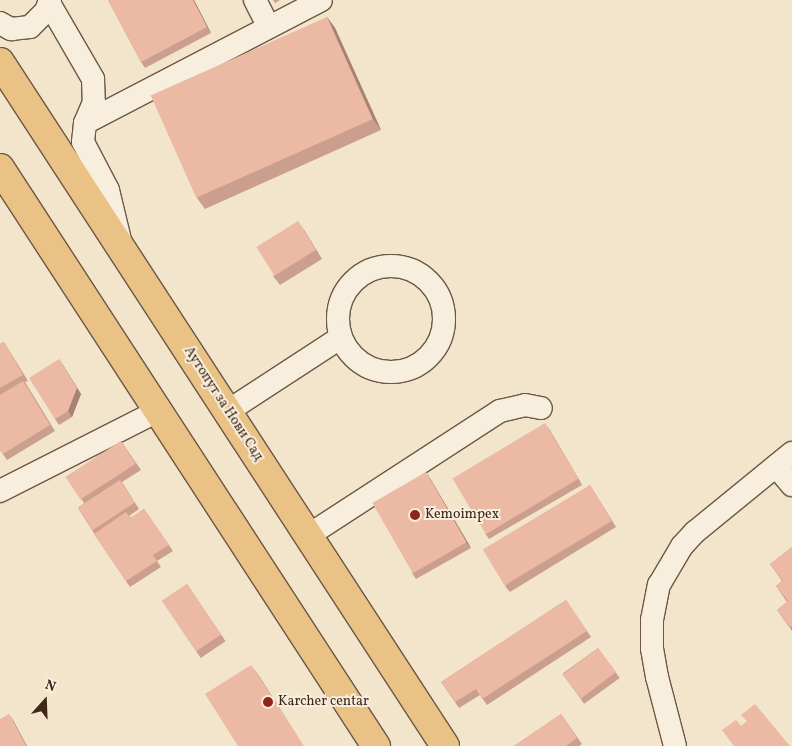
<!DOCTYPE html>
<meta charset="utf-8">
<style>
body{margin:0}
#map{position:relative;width:792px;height:746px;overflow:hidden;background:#f3e5cc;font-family:Vollkorn,serif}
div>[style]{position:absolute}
.roads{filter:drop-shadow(1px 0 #6d5745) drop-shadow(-1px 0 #6d5745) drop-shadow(0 1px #6d5745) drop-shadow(0 -1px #6d5745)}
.minor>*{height:22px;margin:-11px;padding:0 11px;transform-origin:11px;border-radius:11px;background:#f7eede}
.minor>.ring{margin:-11px;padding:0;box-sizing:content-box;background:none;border:22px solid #f7eede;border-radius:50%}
.major>*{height:28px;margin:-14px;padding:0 14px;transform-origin:14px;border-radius:14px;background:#eac286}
.wall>*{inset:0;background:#cb9f8d;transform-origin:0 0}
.shaded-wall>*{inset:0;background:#a58273}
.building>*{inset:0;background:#ecb9a4;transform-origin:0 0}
.dots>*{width:14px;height:14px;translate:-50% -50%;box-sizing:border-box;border:2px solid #f7eede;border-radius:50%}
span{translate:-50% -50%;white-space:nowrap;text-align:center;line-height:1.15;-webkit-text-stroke:4px #f7eede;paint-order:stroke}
.street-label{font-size:14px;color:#402818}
.poi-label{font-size:14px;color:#402818}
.left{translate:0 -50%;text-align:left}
.north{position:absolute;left:20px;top:676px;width:50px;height:50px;-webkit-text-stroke:4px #f7eede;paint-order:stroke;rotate:20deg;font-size:14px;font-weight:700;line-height:20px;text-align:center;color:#402818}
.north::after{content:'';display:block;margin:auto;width:18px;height:22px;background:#402818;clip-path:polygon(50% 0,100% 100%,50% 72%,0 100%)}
</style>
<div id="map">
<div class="roads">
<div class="minor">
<div style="left:255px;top:0;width:30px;rotate:63deg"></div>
<div style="left:49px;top:3px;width:88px;rotate:59.9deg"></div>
<div style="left:93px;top:79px;width:23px;rotate:88deg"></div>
<div style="left:94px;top:102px;width:23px;rotate:113deg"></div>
<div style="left:85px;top:123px;width:19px;rotate:96deg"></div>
<div style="left:83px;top:142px;width:54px;rotate:62.5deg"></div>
<div style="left:108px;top:190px;width:51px;rotate:76.5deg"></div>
<div style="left:0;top:23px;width:13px;rotate:29deg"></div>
<div style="left:11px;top:29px;width:19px;rotate:-6deg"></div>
<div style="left:30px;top:27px;width:23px;rotate:-45deg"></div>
<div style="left:46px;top:11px;width:12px;rotate:-70deg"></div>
<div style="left:85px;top:123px;width:266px;rotate:-27.5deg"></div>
<div class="ring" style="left:338px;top:266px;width:84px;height:84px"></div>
<div style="left:228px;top:411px;width:134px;rotate:-33.1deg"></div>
<div style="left:776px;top:466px;width:25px;rotate:50deg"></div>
<div style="left:0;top:491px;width:177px;rotate:-26.9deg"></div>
<div style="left:309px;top:535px;width:228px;rotate:-33deg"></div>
<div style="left:500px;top:411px;width:26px;rotate:-13deg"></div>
<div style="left:525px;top:405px;width:16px;rotate:11deg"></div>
<div style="left:675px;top:746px;width:71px;rotate:-104.6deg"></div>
<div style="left:657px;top:677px;width:29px;rotate:-100deg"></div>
<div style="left:652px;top:648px;width:28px;rotate:-90deg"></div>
<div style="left:652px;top:620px;width:36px;rotate:-79deg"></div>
<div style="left:659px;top:585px;width:45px;rotate:-59.5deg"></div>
<div style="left:682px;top:546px;width:19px;rotate:-47deg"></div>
<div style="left:695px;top:532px;width:125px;rotate:-39.2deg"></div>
</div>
<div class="major">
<div style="left:0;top:62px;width:816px;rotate:56.95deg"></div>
<div style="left:0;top:168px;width:690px;rotate:56.96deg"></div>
</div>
</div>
<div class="wall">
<div style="clip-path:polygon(108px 0,194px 0,211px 33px,145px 68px,141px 62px)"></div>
<div style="clip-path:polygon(273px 0,280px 0,275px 3px)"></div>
<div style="clip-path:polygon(327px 17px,335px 28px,381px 130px,205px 209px,197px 198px)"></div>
<div style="clip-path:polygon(304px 230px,322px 259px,280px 285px,273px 276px)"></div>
<div style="clip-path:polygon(4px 342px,28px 381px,25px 382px,55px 431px,7px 460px,0 450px,0 344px)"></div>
<div style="clip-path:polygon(63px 365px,81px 394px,72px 417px,59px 425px,55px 419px)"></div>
<div style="clip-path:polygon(549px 429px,582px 485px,489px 539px,485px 533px)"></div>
<div style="clip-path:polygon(121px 441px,141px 470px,122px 482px,139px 509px,129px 516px,131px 518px,144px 509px,173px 551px,157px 561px,161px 567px,130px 587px,94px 534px,94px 533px,78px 508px,84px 503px,66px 477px)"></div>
<div style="clip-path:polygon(426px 472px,471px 548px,416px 579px,412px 573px)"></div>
<div style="clip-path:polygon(590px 485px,616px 527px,510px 592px,505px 586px)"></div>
<div style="clip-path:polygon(792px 547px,792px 631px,777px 610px,787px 602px,776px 586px,782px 581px,770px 564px)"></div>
<div style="left:187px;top:584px;width:69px;height:30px;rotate:56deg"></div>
<div style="clip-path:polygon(566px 600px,591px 637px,487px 705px,480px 695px,459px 708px,441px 682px)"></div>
<div style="left:598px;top:648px;width:37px;height:44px;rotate:54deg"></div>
<div style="clip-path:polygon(561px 714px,582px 744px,579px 746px,514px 746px)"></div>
</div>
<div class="shaded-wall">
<div style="clip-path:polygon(193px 0,194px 0,211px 33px,207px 27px)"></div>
<div style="clip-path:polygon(327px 17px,335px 28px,381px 130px,373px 119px)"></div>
<div style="clip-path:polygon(298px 221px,304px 230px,322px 259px,316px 250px)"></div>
<div style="clip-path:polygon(59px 359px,81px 394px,72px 417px,68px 411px)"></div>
<div style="clip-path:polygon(545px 423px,549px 429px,582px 485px,578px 479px)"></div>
<div style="clip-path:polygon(426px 472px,430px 478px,471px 548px,466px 542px)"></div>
<div style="clip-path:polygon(251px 665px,259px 676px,304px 746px)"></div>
<div style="clip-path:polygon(9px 714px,13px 720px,27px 746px,26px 746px)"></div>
</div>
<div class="building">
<div style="clip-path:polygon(108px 0,193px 0,207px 27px,141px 62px)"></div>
<div style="left:327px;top:17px;width:112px;height:193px;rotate:66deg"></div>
<div style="left:298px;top:221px;width:34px;height:49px;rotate:58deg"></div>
<div style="clip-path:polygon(4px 342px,23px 375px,0 388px,0 344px)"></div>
<div style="clip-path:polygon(59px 359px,77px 388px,68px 411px,55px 419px,29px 378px)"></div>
<div style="clip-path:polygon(23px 381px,50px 425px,3px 454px,0 450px,0 395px)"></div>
<div style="left:545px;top:423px;width:65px;height:108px;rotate:59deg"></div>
<div style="left:121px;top:441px;width:27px;height:66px;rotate:57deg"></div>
<div style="left:426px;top:472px;width:81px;height:62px;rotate:60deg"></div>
<div style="left:120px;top:480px;width:27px;height:50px;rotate:57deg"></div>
<div style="left:590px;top:485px;width:42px;height:125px;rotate:59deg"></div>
<div style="clip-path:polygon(144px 509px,169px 545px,153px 555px,157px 561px,126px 581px,94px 534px,126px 512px,130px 518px)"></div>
<div style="clip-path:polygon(792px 547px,792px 626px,790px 627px,777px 610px,788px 601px,776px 586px,783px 581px,770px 564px)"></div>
<div style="left:187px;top:584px;width:61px;height:30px;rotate:56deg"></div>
<div style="clip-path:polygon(566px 600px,587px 631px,482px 699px,476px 689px,455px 702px,441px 682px)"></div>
<div style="left:598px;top:648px;width:30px;height:44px;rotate:53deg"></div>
<div style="clip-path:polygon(251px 665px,304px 746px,238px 746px,205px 694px)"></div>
<div style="clip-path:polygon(755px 704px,790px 746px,734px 746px,722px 730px,736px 720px,741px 726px,747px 721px,741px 715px)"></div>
<div style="clip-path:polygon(9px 714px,26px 746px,0 746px,0 719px)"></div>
<div style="clip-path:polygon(561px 714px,577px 738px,566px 746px,514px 746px)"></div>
</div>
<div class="dots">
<div style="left:415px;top:515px;background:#8f2418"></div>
<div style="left:268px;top:702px;background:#8f2418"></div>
</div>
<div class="street-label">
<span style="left:223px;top:404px;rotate:57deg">Аутопут за Нови Сад</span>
</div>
<div class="poi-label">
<span class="left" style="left:425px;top:515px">Kemoimpex</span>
<span class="left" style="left:278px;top:702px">Karcher centar</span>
</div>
<div class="north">N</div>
</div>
